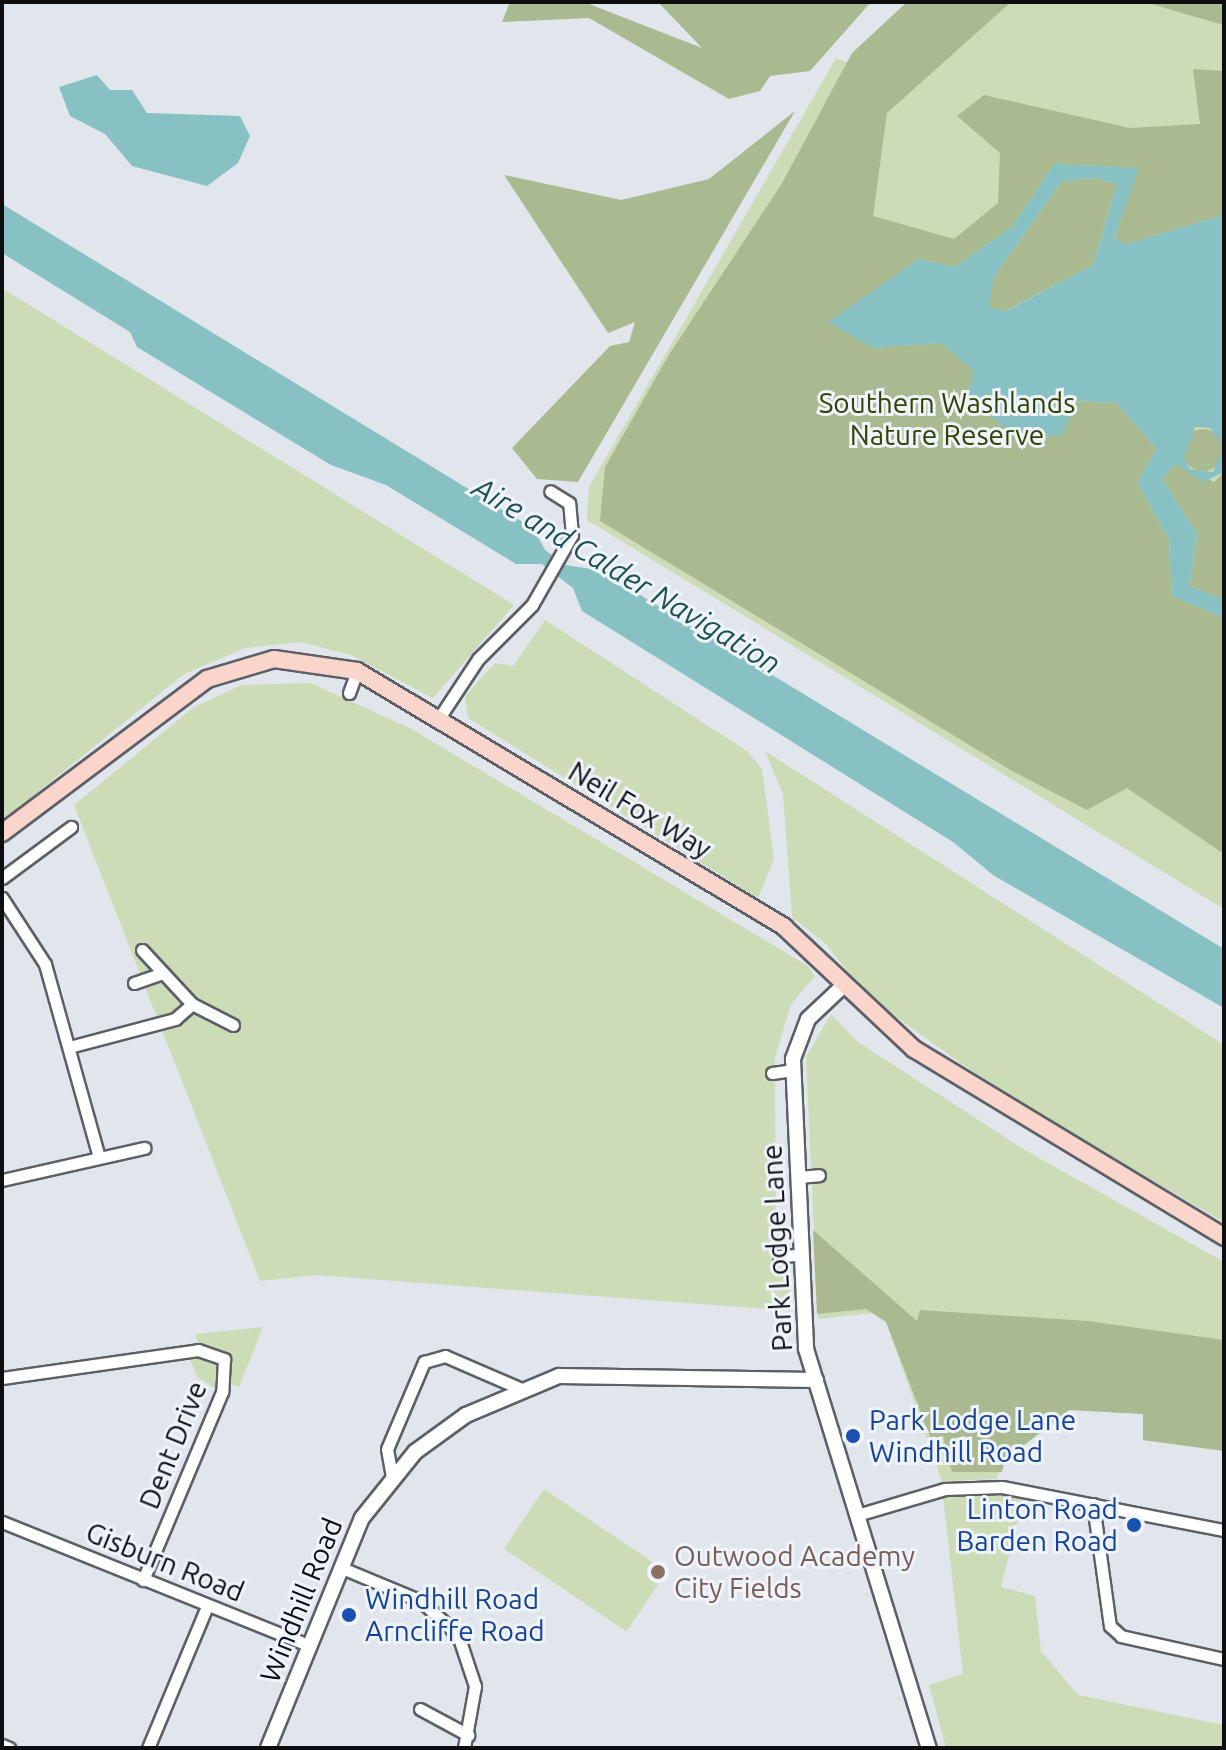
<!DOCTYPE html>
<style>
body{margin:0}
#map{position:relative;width:1226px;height:1750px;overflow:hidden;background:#e1e6ed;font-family:Ubuntu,sans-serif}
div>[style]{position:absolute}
.green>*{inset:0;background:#ccdcb7;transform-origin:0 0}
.forest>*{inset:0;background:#a9ba91}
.round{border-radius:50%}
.water>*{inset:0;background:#87c1c3}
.roads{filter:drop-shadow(2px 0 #5c6066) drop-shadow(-2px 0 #5c6066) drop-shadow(0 2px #5c6066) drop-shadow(0 -2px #5c6066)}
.minor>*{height:11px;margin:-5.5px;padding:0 5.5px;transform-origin:5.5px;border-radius:5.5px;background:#fff}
.tertiary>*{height:14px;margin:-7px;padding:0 7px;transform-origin:7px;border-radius:7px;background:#fff}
.primary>*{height:16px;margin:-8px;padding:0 8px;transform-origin:8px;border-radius:8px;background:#fad5cc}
.dots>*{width:22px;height:22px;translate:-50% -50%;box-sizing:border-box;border:4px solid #eff3fb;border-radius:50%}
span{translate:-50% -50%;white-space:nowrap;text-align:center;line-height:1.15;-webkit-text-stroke:6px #eff3fb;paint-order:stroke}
.park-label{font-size:28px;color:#304402}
.street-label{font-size:28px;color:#0c0e10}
.transit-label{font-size:28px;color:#164399}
.left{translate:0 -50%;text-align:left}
.right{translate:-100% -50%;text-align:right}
.education-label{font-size:28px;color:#785e54}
.water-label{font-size:30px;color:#1e5153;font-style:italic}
.frame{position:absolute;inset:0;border:4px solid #0c0e10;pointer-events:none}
</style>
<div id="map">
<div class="green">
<div style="clip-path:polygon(955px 2px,1224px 2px,1224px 909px,587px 520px,589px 487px,836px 58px,864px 69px)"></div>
<div style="clip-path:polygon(2px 288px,514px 605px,433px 698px,351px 655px,301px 642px,245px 648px,184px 674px,2px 821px)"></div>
<div style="clip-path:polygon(545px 620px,747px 751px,762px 769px,774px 859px,758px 898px,468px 718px,465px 696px,495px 663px,513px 666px)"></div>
<div style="clip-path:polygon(310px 683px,410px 728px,808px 966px,815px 976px,791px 1004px,775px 1058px,776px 1263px,788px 1275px,793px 1311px,316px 1275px,260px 1281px,74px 805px,194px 707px,242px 685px)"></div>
<div style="clip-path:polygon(765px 751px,1224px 1045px,1224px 1222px,1004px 1094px,867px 996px,826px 944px,792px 917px,783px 794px)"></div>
<div style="clip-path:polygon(831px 1014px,858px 1042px,1025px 1150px,1224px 1262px,1224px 1451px,1143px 1440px,1143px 1414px,1069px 1410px,1005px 1460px,996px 1479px,942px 1481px,886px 1322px,872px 1313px,818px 1319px,806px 1057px)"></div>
<div style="clip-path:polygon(263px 1327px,239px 1387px,225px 1382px,222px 1392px,197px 1377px,187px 1351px,198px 1349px,196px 1334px)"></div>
<div style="left:544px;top:1489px;width:148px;height:72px;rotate:34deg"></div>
<div style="clip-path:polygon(1001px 1493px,1023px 1498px,1001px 1587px,1035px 1596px,1041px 1651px,1078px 1695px,1224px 1725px,1224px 1748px,946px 1748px,929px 1685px,963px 1674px,943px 1496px)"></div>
</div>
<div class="forest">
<div style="clip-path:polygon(510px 2px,584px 2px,702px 48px,658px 2px,871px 2px,810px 71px,770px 76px,760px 91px,729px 99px,589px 18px,502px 22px)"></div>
<div style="clip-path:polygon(907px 2px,1011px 2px,887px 113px,873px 216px,954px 239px,998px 203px,1000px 153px,957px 116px,984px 95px,1130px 128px,1200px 124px,1193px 69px,1224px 71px,1224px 215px,1126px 244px,1114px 239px,1138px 168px,1054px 164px,1012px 227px,955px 267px,919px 259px,829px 322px,873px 348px,941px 343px,975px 371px,1074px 401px,1116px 403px,1157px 449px,1137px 482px,1169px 540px,1172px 596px,1224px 618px,1224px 854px,1127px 788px,1087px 810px,1012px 771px,600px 521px,605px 467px,670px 353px,781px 185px,852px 53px)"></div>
<div style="clip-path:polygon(1146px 2px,1224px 2px,1224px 25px,1178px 12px)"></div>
<div style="clip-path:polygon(795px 111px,578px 482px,537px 479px,512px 448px,610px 346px,629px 342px,635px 322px,608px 333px,504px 175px,621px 200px,709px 179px)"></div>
<div style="clip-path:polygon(1093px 178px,1117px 184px,1093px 265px,1005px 311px,988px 307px,994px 277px,1061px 182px)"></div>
<div class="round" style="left:1182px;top:429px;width:42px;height:42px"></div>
<div style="clip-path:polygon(1176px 464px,1214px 482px,1224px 472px,1224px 600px,1190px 586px,1197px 534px,1162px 478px)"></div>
<div style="clip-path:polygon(813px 1230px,917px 1321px,920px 1310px,1088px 1321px,1224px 1340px,1224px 1451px,1143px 1440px,1143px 1414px,1069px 1410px,1005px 1460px,1002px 1472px,952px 1472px,943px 1436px,931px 1439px,886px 1322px,866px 1309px,817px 1314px)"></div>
</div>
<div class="water">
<div style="clip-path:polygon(97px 75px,110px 90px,132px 90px,147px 113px,240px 116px,250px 136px,238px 163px,207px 186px,132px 166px,105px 134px,70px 116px,59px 87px)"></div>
<div style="clip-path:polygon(evenodd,1054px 164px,1139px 168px,1114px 238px,1126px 244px,1224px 215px,1224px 472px,1203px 482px,1176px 464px,1162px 478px,1197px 534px,1190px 586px,1224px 600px,1224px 618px,1172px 596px,1169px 540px,1137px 482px,1157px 449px,1116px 403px,1075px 401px,1063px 435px,1014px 437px,968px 394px,974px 371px,941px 343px,873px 348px,828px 322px,919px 259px,955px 267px,1012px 227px,1054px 164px,1093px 178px,1117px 184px,1093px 265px,1006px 311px,989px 307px,994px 277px,1061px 182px,1093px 178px,1054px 164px,1195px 427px,1210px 428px,1224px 445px,1213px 472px,1190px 469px,1184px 458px,1195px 427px)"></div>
<div style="clip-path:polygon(2px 204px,534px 529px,545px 550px,565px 565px,599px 570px,1224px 949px,1224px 1008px,993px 875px,953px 842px,582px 611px,573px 588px,542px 564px,516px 564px,386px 485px,331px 465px,137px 347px,130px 332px,2px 253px)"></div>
</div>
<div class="roads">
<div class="minor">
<div style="left:349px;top:693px;width:23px;rotate:-70deg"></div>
<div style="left:439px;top:718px;width:71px;rotate:-56.5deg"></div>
<div style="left:478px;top:659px;width:76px;rotate:-45deg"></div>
<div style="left:532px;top:605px;width:81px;rotate:-60.3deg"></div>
<div style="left:572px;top:535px;width:32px;rotate:-95deg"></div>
<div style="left:569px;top:503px;width:22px;rotate:-148deg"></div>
<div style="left:2px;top:878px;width:86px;rotate:-36.5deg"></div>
<div style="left:2px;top:898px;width:79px;rotate:56.9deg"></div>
<div style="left:45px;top:964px;width:201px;rotate:74.4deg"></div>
<div style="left:142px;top:950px;width:74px;rotate:47.2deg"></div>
<div style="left:192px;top:1004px;width:46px;rotate:27.1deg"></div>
<div style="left:134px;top:983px;width:28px;rotate:-19deg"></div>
<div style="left:73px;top:1046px;width:106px;rotate:-14.8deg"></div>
<div style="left:175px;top:1019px;width:23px;rotate:-41deg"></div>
<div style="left:772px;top:1073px;width:21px;rotate:-8deg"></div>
<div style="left:798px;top:1177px;width:21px;rotate:-5deg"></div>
<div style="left:2px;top:1180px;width:146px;rotate:-12.7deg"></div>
<div style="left:779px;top:1256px;width:22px;rotate:-3deg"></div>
<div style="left:2px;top:1378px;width:198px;rotate:-8.1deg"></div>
<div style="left:198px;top:1350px;width:28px;rotate:19deg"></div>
<div style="left:224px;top:1359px;width:33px;rotate:93deg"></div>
<div style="left:222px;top:1392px;width:204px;rotate:112.8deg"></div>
<div style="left:392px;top:1477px;width:28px;rotate:-100deg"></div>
<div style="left:387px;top:1449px;width:95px;rotate:-67deg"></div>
<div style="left:424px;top:1362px;width:22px;rotate:-16deg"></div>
<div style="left:445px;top:1356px;width:81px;rotate:23.4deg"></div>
<div style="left:1093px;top:1504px;width:123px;rotate:82.1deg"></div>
<div style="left:1110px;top:1626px;width:15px;rotate:42deg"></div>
<div style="left:1121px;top:1636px;width:106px;rotate:12.6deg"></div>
<div style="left:857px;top:1515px;width:92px;rotate:-16.5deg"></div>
<div style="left:945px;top:1489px;width:57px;rotate:-2deg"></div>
<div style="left:1002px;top:1487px;width:226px;rotate:11deg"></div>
<div style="left:2px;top:1522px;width:332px;rotate:21.9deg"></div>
<div style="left:342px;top:1568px;width:86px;rotate:22.7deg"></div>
<div style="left:421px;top:1601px;width:50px;rotate:42.6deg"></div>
<div style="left:458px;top:1635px;width:54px;rotate:71.6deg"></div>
<div style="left:475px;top:1686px;width:63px;rotate:100.1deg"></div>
<div style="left:420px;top:1709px;width:55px;rotate:28.4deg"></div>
<div style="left:2px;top:1745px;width:8px;rotate:23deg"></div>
<div style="left:148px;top:1748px;width:154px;rotate:-67.4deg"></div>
</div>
<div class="tertiary">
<div style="left:843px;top:986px;width:48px;rotate:136.7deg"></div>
<div style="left:808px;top:1019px;width:43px;rotate:110.6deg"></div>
<div style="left:793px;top:1059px;width:290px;rotate:87.4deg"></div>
<div style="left:806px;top:1349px;width:418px;rotate:72.9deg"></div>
<div style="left:268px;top:1748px;width:248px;rotate:-67.8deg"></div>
<div style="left:362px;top:1518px;width:85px;rotate:-51.2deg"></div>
<div style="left:415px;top:1452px;width:63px;rotate:-36deg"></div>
<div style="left:466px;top:1415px;width:101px;rotate:-22.8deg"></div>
<div style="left:559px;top:1376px;width:257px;rotate:0.9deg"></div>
</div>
<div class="primary">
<div style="left:2px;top:833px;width:256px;rotate:-36.9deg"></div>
<div style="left:207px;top:679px;width:70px;rotate:-16.6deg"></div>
<div style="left:274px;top:659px;width:84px;rotate:8.2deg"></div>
<div style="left:357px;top:671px;width:498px;rotate:30.9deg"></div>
<div style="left:784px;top:927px;width:178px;rotate:43.2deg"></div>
<div style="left:914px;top:1049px;width:363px;rotate:31.2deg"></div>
</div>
</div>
<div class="dots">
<div style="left:853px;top:1436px;background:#1a4fb4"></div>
<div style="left:1134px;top:1525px;background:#1a4fb4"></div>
<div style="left:658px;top:1572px;background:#8d6e63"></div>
<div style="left:349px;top:1615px;background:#1a4fb4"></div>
</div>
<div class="park-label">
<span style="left:947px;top:419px">Southern Washlands<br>Nature Reserve</span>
</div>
<div class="street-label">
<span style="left:640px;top:810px;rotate:31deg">Neil Fox Way</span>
<span style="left:777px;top:1248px;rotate:-93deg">Park Lodge Lane</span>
<span style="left:173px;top:1445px;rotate:-68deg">Dent Drive</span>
<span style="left:165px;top:1562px;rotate:22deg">Gisburn Road</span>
<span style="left:301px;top:1600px;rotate:-68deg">Windhill Road</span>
</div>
<div class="transit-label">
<span class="left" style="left:869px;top:1436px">Park Lodge Lane<br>Windhill Road</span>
<span class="right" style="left:1118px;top:1525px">Linton Road<br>Barden Road</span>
<span class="left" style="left:365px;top:1615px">Windhill Road<br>Arncliffe Road</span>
</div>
<div class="education-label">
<span class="left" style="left:674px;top:1572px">Outwood Academy<br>City Fields</span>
</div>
<div class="water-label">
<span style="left:627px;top:575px;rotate:31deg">Aire and Calder Navigation</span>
</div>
<div class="frame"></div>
</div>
